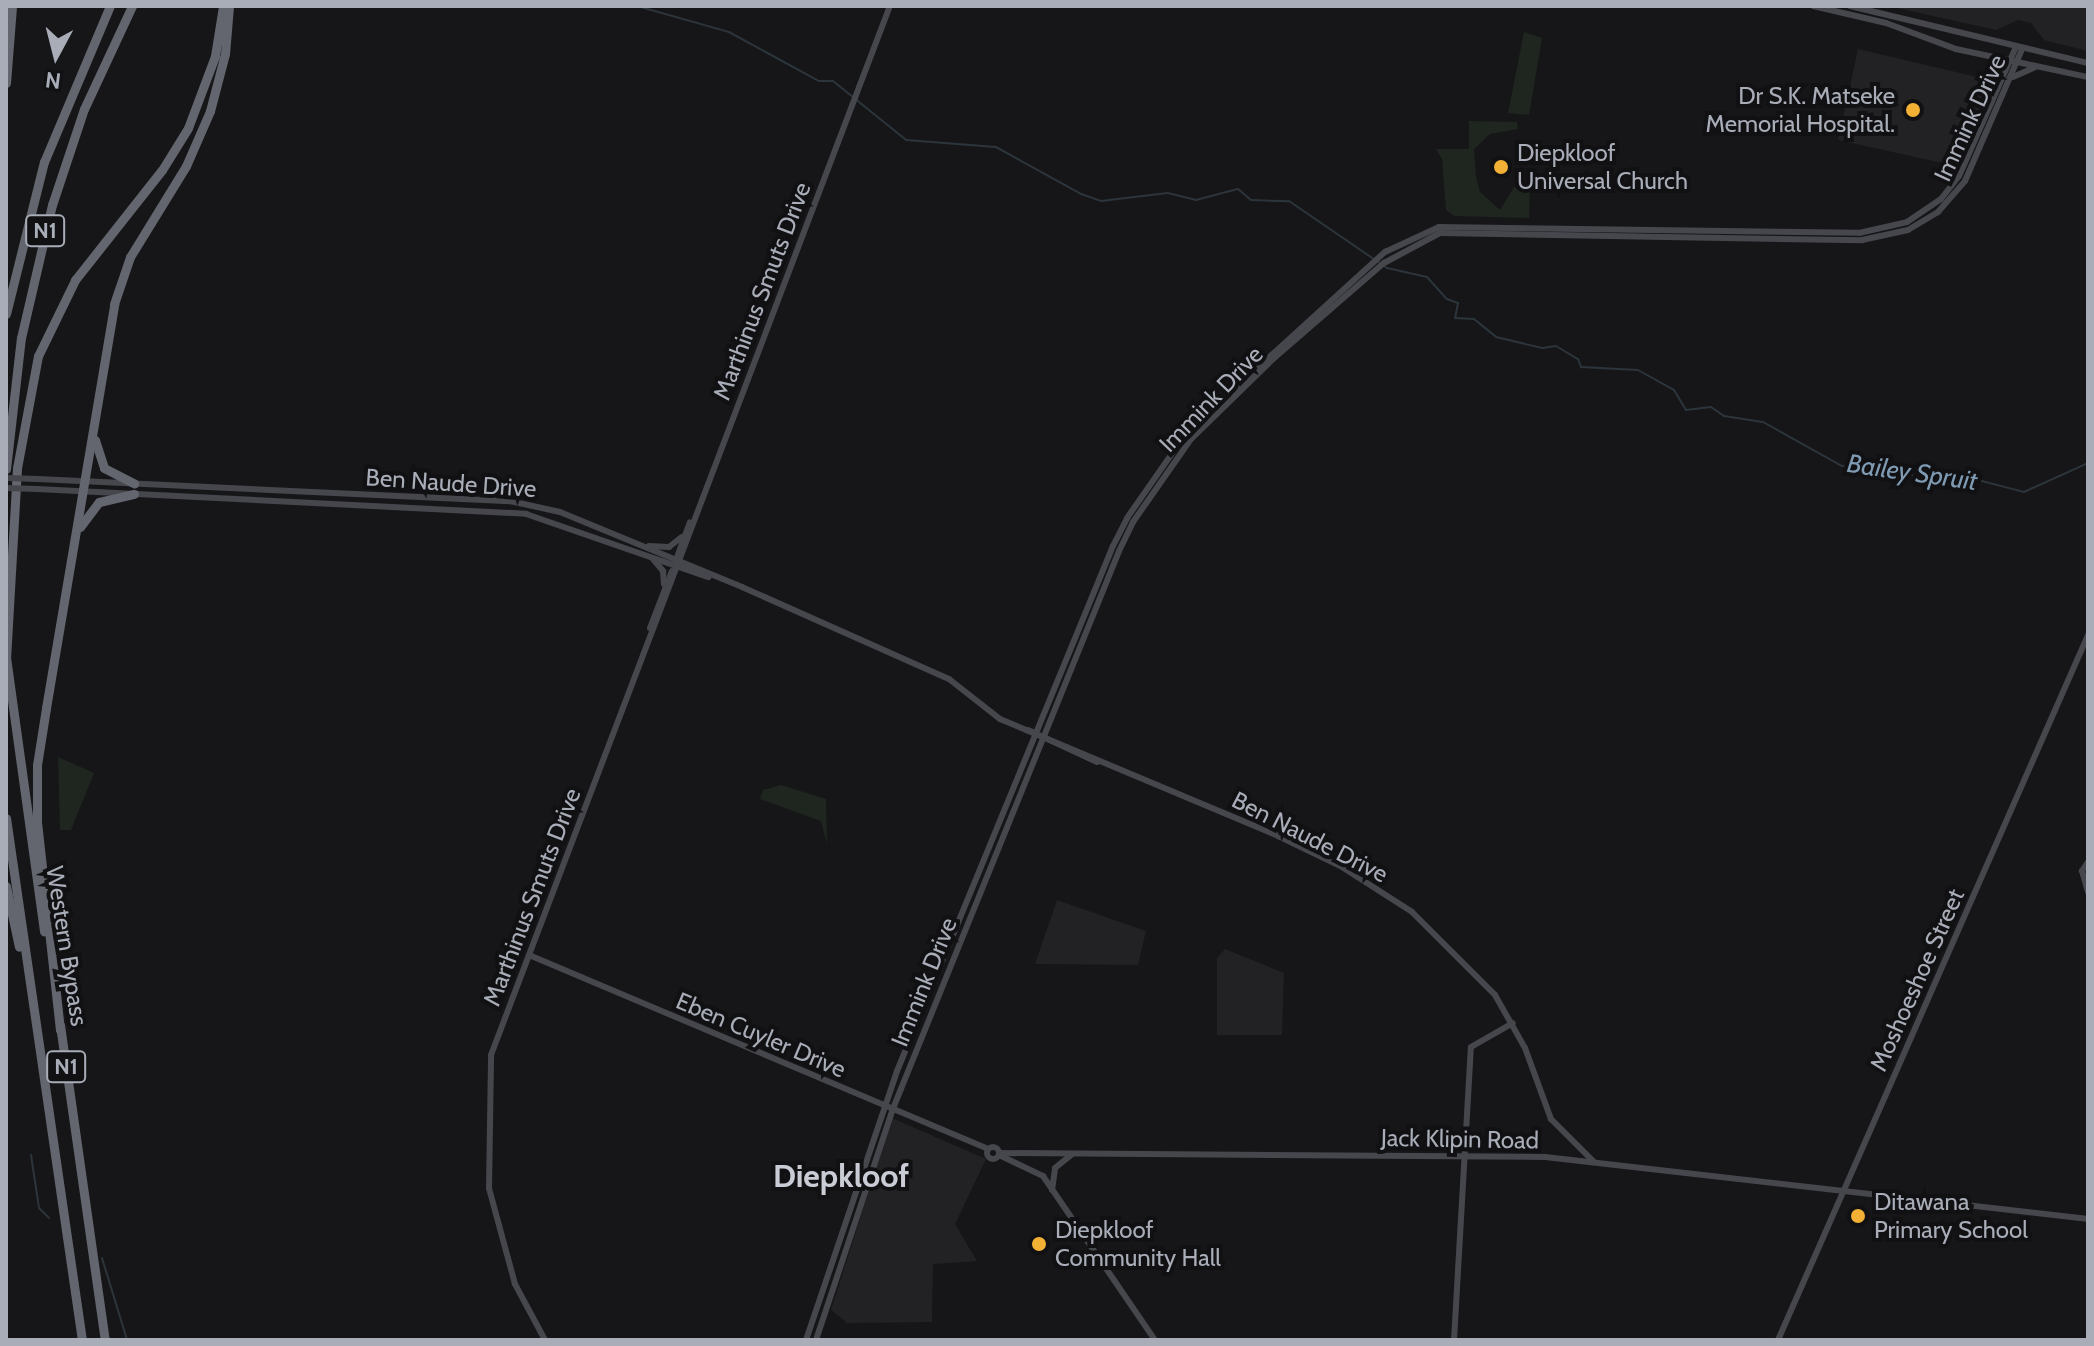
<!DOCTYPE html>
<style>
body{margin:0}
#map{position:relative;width:2094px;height:1346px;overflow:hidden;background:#161618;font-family:Cabin,sans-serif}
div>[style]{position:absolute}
.built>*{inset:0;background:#222225}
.green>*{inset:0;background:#1e261f}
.stream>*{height:2px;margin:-1px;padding:0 1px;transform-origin:1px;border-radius:1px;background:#2c353c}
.secondary>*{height:6px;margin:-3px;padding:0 3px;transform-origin:3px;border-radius:3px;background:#45474d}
.secondary>.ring{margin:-3px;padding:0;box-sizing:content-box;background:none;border:6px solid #45474d;border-radius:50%}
.highway>*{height:9px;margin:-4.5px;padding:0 4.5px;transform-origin:4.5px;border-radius:4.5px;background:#63666e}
.secondary-bridge>*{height:6px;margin:-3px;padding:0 3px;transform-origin:3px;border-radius:3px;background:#45474d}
.dots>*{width:22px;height:22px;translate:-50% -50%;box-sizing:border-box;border:4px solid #111113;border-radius:50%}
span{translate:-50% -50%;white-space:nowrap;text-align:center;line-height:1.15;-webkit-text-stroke:8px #111113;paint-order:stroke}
.shield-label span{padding:2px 6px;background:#111113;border:2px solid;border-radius:6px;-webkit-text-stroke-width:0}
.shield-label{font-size:22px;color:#a8adb8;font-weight:700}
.poi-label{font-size:24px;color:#a8adb8}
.right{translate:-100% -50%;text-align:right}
.left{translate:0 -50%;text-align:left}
.street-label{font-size:24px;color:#a8adb8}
.water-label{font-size:26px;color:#7f9bb3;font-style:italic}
.district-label{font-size:32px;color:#c9ccd4;font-weight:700}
.frame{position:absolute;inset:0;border:8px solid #a8adb8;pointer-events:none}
.north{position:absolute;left:16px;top:16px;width:80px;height:80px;-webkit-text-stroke:6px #111113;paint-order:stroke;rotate:187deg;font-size:22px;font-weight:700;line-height:32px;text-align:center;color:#a8adb8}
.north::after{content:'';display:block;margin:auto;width:28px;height:36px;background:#a8adb8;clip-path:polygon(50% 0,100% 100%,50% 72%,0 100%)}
</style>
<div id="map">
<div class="built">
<div style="clip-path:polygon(1888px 6px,2088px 6px,2088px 51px,2044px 40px,2031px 23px,2018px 20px,1996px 30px)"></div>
<div style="clip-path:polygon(1858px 49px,1994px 81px,1956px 166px,1838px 140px)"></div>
<div style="clip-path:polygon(1057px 900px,1146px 931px,1138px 965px,1035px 964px)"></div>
<div style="clip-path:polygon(1225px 949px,1284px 973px,1282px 1035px,1217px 1035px,1217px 958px)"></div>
<div style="clip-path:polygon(892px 1118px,986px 1159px,955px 1224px,977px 1261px,933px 1264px,932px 1322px,847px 1323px,831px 1310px)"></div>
</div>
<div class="green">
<div style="clip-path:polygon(1524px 32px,1542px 38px,1529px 115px,1508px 113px)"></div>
<div style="clip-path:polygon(1469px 121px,1517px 122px,1518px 129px,1490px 134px,1474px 149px,1476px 177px,1480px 192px,1500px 210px,1514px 187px,1530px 187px,1529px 218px,1454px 216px,1446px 210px,1442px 159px,1436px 149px,1469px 149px)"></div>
<div style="clip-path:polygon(58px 757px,94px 773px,71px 830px,60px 830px)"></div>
<div style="clip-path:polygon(781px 785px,826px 799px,827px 844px,821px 821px,760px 799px,763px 790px)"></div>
</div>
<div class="stream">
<div style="left:637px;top:6px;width:96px;rotate:15.8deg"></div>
<div style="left:729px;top:32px;width:102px;rotate:28.6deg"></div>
<div style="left:819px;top:81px;width:14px"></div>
<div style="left:833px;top:81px;width:94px;rotate:38.9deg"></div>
<div style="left:906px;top:140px;width:90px;rotate:4.4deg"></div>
<div style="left:996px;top:147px;width:97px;rotate:28.9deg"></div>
<div style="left:1081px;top:194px;width:21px;rotate:19deg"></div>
<div style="left:1101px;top:201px;width:67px;rotate:-6.8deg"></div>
<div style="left:1168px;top:193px;width:29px;rotate:14deg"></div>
<div style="left:1196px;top:200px;width:43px;rotate:-14.7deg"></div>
<div style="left:1238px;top:189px;width:17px;rotate:40deg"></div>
<div style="left:1251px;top:200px;width:38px;rotate:2deg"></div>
<div style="left:1289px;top:201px;width:119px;rotate:34.4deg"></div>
<div style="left:1387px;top:268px;width:41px;rotate:12.7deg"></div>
<div style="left:1427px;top:277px;width:30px;rotate:48deg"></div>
<div style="left:1447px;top:299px;width:12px;rotate:20deg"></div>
<div style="left:1458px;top:303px;width:15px;rotate:101deg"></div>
<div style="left:1455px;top:318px;width:19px;rotate:3deg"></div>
<div style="left:1474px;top:319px;width:28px;rotate:39deg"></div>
<div style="left:1496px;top:337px;width:47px;rotate:13.4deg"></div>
<div style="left:1542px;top:348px;width:14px;rotate:-8deg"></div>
<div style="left:1556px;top:346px;width:26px;rotate:31deg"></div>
<div style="left:1578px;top:359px;width:9px;rotate:69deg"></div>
<div style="left:1581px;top:367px;width:57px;rotate:3deg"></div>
<div style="left:1638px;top:370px;width:41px;rotate:29.1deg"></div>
<div style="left:1674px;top:390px;width:23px;rotate:59deg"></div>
<div style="left:1686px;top:410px;width:25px;rotate:-7deg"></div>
<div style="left:1711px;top:407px;width:16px;rotate:35deg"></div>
<div style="left:1724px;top:416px;width:39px;rotate:9deg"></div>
<div style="left:1763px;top:422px;width:90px;rotate:29.1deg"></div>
<div style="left:1842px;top:466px;width:49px;rotate:-2.3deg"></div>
<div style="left:1891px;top:464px;width:26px;rotate:28deg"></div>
<div style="left:1914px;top:476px;width:37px;rotate:-5deg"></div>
<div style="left:1951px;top:473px;width:75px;rotate:14.6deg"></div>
<div style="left:2024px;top:492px;width:70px;rotate:-24.4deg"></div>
<div style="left:31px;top:1155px;width:54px;rotate:81.4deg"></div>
<div style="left:39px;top:1208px;width:14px;rotate:45deg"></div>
<div style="left:102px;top:1258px;width:86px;rotate:73deg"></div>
</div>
<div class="secondary">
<div style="left:1813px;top:6px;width:75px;rotate:13.1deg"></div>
<div style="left:1886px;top:23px;width:75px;rotate:20.4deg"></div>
<div style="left:1956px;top:49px;width:135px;rotate:12deg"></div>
<div style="left:1850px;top:6px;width:245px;rotate:13.5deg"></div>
<div style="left:2013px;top:77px;width:24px;rotate:-24deg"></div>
<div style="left:38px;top:479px;width:473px;rotate:2.7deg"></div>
<div style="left:510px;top:501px;width:51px;rotate:12.4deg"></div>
<div style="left:560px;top:512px;width:197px;rotate:22.4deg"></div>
<div style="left:742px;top:587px;width:227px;rotate:24deg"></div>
<div style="left:949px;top:679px;width:65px;rotate:38.1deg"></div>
<div style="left:1000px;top:719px;width:302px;rotate:22.8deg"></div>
<div style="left:1278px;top:836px;width:71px;rotate:25.8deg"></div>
<div style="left:1342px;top:867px;width:83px;rotate:32.7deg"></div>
<div style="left:1412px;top:912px;width:117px;rotate:45deg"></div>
<div style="left:1495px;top:995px;width:61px;rotate:60.5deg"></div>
<div style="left:1525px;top:1048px;width:76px;rotate:69.9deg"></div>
<div style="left:1551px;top:1119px;width:61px;rotate:45deg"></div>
<div style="left:37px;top:489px;width:490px;rotate:2.9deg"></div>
<div style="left:526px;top:514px;width:193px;rotate:19.1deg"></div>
<div style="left:649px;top:546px;width:20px;rotate:3deg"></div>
<div style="left:669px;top:547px;width:16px;rotate:-38deg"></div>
<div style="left:653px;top:559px;width:16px;rotate:50deg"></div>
<div style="left:663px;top:571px;width:13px;rotate:86deg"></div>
<div style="left:676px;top:560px;width:40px;rotate:-69.8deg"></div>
<div style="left:650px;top:628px;width:61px;rotate:-68.9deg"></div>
<div style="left:1028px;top:730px;width:76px;rotate:24.9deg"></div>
<div style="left:2088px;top:862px;width:11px;rotate:124deg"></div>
<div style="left:2082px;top:871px;width:22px;rotate:74deg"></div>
<div style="left:529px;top:955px;width:498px;rotate:22.9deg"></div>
<div class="ring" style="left:987px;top:1147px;width:6px;height:6px"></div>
<div style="left:999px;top:1153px;width:546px;rotate:0.42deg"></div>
<div style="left:1545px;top:1157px;width:547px;rotate:6.51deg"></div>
<div style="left:999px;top:1155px;width:49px;rotate:25.5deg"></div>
<div style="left:1043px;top:1176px;width:199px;rotate:55.7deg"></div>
<div style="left:1052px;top:1190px;width:22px;rotate:-82deg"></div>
<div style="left:1055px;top:1168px;width:22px;rotate:-39deg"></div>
<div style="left:545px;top:1340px;width:64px;rotate:-118.2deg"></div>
<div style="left:515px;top:1284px;width:99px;rotate:-105.2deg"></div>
<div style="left:489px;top:1188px;width:133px;rotate:-89.1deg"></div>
<div style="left:491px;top:1055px;width:1122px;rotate:-69.18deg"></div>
<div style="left:806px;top:1340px;width:284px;rotate:-71.3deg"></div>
<div style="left:897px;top:1071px;width:568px;rotate:-67.64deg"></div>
<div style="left:1113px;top:546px;width:31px;rotate:-63deg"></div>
<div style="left:1127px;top:518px;width:105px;rotate:-55.1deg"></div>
<div style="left:1187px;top:432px;width:268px;rotate:-42.3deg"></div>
<div style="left:1385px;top:252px;width:60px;rotate:-24.8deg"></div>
<div style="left:1439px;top:227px;width:420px;rotate:0.8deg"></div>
<div style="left:1859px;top:233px;width:49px;rotate:-12.9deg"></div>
<div style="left:1907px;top:222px;width:41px;rotate:-34.1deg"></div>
<div style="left:1941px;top:199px;width:29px;rotate:-52deg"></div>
<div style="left:1959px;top:176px;width:141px;rotate:-66.2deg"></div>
<div style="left:816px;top:1340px;width:241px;rotate:-71.6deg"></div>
<div style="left:892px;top:1111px;width:604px;rotate:-67.93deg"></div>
<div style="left:1119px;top:551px;width:32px;rotate:-64deg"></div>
<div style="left:1133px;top:522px;width:101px;rotate:-55.1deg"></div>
<div style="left:1191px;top:439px;width:115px;rotate:-44.3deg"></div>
<div style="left:1273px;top:359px;width:147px;rotate:-40.9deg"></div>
<div style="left:1384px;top:263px;width:64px;rotate:-28.2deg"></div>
<div style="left:1440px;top:233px;width:422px;rotate:1deg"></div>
<div style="left:1862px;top:240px;width:47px;rotate:-12.3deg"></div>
<div style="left:1908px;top:230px;width:35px;rotate:-31deg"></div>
<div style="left:1938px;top:212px;width:41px;rotate:-48.9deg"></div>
<div style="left:1965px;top:181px;width:144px;rotate:-66.6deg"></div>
<div style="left:1454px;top:1340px;width:293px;rotate:-86.7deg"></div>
<div style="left:1471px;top:1047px;width:48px;rotate:-29.7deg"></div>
<div style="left:1778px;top:1340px;width:770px;rotate:-66.26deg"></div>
</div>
<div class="highway">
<div style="left:6px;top:83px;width:77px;rotate:-85.5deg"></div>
<div style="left:6px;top:314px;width:157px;rotate:-76deg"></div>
<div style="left:44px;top:162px;width:169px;rotate:-67.1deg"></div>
<div style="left:95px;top:440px;width:29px;rotate:72deg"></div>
<div style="left:104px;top:468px;width:34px;rotate:27deg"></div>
<div style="left:6px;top:469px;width:132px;rotate:-83.5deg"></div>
<div style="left:21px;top:338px;width:137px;rotate:-76.9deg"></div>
<div style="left:52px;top:205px;width:101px;rotate:-71.6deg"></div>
<div style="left:84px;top:109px;width:114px;rotate:-65deg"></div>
<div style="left:80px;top:527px;width:31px;rotate:-53deg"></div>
<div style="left:99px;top:502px;width:36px;rotate:-13deg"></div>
<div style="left:6px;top:657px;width:277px;rotate:82.1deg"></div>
<div style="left:6px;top:659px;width:191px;rotate:-86.7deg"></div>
<div style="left:17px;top:468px;width:114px;rotate:-79.4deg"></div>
<div style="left:38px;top:356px;width:85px;rotate:-64deg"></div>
<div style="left:75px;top:280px;width:140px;rotate:-51.7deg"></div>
<div style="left:162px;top:170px;width:49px;rotate:-58.2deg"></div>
<div style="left:188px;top:128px;width:77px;rotate:-69.4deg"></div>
<div style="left:215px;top:56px;width:51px;rotate:-80.9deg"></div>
<div style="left:6px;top:818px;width:528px;rotate:81.72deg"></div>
<div style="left:6px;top:886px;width:62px;rotate:78deg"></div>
<div style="left:60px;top:1025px;width:318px;rotate:81.9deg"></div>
<div style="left:60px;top:1030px;width:209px;rotate:-96.3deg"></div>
<div style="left:37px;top:822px;width:57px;rotate:-90deg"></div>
<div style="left:37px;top:765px;width:58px;rotate:-81deg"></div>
<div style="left:46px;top:708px;width:410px;rotate:-80.4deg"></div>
<div style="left:114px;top:304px;width:50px;rotate:-71.2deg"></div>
<div style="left:130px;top:257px;width:107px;rotate:-58.4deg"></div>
<div style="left:186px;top:166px;width:60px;rotate:-66.4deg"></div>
<div style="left:210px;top:111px;width:59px;rotate:-75.3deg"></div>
<div style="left:225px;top:54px;width:48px;rotate:-85.2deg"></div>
</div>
<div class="secondary-bridge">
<div style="left:6px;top:478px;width:32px;rotate:2deg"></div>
<div style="left:6px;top:488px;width:31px;rotate:2deg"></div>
</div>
<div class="dots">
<div style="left:1913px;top:110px;background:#f2b134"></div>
<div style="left:1501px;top:167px;background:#f2b134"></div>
<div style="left:1858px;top:1216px;background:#f2b134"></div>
<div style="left:1039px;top:1244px;background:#f2b134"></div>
</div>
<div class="shield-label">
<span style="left:45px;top:231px">N1</span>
<span style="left:66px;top:1067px">N1</span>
</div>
<div class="poi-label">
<span class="right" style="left:1895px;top:110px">Dr S.K. Matseke<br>Memorial Hospital.</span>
<span class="left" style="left:1517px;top:167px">Diepkloof<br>Universal Church</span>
<span class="left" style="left:1874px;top:1216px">Ditawana<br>Primary School</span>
<span class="left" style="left:1055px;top:1244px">Diepkloof<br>Community Hall</span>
</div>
<div class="street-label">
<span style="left:1970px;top:118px;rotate:-65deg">Immink Drive</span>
<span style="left:762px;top:291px;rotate:-69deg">Marthinus Smuts Drive</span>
<span style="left:1211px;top:399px;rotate:-46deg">Immink Drive</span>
<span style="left:451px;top:483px;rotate:4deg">Ben Naude Drive</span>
<span style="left:1310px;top:837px;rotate:27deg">Ben Naude Drive</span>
<span style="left:532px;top:897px;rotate:-69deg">Marthinus Smuts Drive</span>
<span style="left:67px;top:946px;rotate:81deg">Western Bypass</span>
<span style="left:1917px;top:980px;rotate:-66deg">Moshoeshoe Street</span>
<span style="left:924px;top:982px;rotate:-68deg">Immink Drive</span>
<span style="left:761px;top:1035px;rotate:23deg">Eben Cuyler Drive</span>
<span style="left:1460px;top:1139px;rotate:1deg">Jack Klipin Road</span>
</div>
<div class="water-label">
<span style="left:1912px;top:473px;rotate:8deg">Bailey Spruit</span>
</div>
<div class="district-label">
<span style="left:841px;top:1176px">Diepkloof</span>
</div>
<div class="frame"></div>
<div class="north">N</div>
</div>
